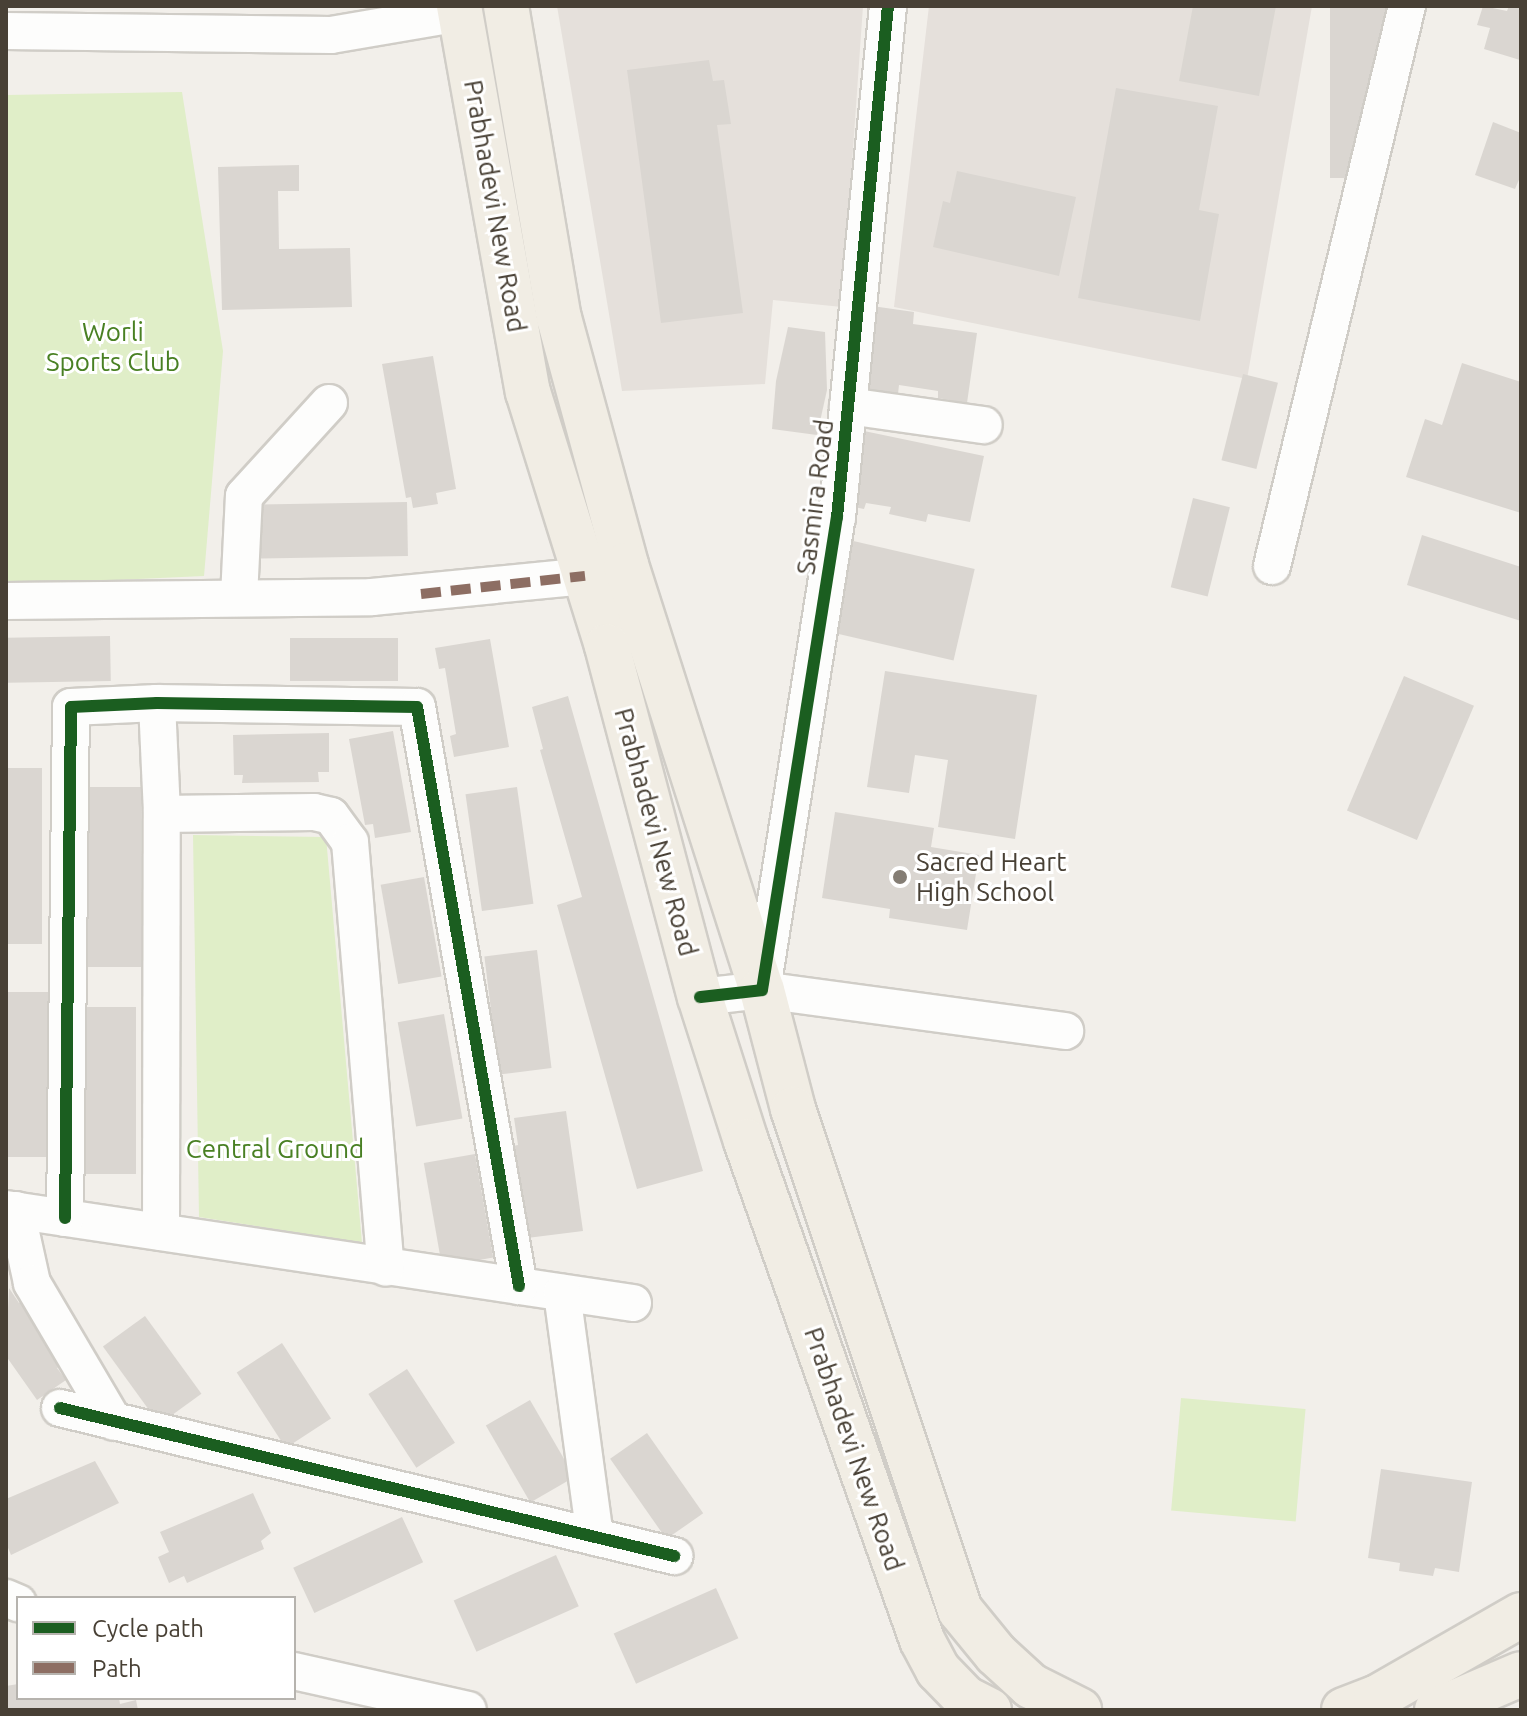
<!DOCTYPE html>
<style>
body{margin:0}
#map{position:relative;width:1527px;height:1716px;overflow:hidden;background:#f2efea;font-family:Ubuntu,sans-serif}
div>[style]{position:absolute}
.industrial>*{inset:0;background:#e5e0db}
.green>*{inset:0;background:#e0eec8;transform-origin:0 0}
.building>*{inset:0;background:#dad6d1;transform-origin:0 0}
.roads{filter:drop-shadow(2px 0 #d0cdc7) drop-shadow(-2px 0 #d0cdc7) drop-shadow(0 2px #d0cdc7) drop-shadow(0 -2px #d0cdc7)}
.minor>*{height:36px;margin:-18px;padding:0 18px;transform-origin:18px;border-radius:18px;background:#fdfdfc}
.major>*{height:44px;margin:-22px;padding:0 22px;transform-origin:22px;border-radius:22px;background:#f1ede4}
.quiet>*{height:10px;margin-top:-5px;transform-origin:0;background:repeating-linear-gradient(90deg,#8d6e63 0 20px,transparent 0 30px)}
.cycleway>*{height:12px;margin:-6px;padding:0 6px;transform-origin:6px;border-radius:6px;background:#1b5e20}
.dots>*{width:22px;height:22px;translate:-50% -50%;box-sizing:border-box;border:4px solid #fff;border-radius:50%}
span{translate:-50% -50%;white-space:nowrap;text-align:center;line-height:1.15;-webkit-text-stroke:6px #fff;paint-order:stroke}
.street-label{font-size:26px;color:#484035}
.park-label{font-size:26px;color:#498023}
.poi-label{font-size:26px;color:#484035}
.left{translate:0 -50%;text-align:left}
.frame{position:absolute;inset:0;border:8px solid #484035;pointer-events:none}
.legend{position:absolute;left:16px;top:1596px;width:280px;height:104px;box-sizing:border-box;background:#fff;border:2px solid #b6b3ae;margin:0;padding:10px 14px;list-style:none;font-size:24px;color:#484035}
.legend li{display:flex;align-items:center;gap:16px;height:40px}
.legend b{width:40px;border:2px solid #b6b3ae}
</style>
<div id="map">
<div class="industrial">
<div style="clip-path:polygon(557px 6px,863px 6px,842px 307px,773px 300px,765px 384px,622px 391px)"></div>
<div style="clip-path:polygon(929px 6px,1312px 6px,1247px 379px,894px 307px)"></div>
</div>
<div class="green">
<div style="clip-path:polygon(182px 92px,223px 351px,204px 576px,6px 585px,6px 95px)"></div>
<div style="clip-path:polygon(193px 835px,326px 837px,362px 1243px,199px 1217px)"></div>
<div style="left:1181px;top:1398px;width:125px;height:113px;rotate:5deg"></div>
</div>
<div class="building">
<div style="clip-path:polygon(1193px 6px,1276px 6px,1259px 96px,1179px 81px)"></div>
<div style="left:1330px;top:6px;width:57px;height:172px"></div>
<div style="clip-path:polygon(1483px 6px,1507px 11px,1509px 6px,1521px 6px,1520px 60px,1484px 49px,1490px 28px,1477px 25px)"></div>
<div style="clip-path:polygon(709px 60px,713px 81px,724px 80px,731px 124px,717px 125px,743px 313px,661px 323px,627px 70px)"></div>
<div style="clip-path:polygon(1116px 88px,1218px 106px,1199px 210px,1219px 214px,1200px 321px,1078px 298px)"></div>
<div style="clip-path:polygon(1493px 122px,1521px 133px,1521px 175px,1515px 189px,1475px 175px)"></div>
<div style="clip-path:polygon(299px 165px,299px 191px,278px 191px,279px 249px,350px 248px,352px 307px,222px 310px,218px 167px)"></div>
<div style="clip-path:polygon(957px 171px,1076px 197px,1059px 276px,933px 247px,943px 201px,950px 203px)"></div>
<div style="clip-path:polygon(872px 306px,914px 312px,913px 324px,977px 333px,967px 403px,938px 398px,938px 391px,899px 385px,898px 394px,861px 389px)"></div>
<div style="clip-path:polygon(788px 327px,825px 332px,827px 390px,817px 435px,772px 429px,776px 381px)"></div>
<div style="clip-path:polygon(433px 356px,456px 489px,436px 493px,438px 504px,413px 508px,411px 497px,406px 498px,382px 364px)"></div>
<div style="clip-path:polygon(1462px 363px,1521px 382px,1521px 513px,1406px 477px,1425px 419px,1442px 425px)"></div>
<div style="left:1243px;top:374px;width:36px;height:89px;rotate:14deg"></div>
<div style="clip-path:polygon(864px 431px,984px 456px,970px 522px,928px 514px,926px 522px,889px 514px,891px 507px,866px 503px,864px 509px,849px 506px)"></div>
<div style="left:1193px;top:498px;width:38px;height:92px;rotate:14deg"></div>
<div style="left:407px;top:502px;width:54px;height:147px;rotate:89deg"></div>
<div style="clip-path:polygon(1422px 535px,1521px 567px,1521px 621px,1407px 585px)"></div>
<div style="left:849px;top:540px;width:129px;height:94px;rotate:13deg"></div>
<div style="left:110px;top:636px;width:45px;height:103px;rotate:89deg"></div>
<div style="left:290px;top:638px;width:108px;height:43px"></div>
<div style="clip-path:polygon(490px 639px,509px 747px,454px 757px,450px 736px,456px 734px,445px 668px,439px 669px,435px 648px)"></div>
<div style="clip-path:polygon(885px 671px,1037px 695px,1015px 839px,938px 827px,948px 760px,915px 755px,909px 793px,867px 787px)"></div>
<div style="left:1404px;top:676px;width:76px;height:146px;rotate:23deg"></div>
<div style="clip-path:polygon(568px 696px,703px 1171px,637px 1189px,557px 905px,582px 897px,540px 750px,543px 749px,532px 707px)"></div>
<div style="clip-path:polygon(393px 731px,411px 832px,375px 838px,373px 824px,365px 825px,349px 739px)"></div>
<div style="clip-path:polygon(329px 733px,329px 772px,318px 772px,319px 782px,242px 783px,243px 775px,234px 775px,233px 735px)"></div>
<div style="left:6px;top:768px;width:36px;height:176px"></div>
<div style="left:86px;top:787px;width:55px;height:180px"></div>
<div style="left:517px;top:787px;width:118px;height:52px;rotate:82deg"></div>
<div style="clip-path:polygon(835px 812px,934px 828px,931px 847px,979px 855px,967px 930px,889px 918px,890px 909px,822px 898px)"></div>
<div style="left:424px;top:877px;width:101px;height:44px;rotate:80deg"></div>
<div style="left:537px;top:950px;width:119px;height:53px;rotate:83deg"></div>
<div style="left:6px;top:992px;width:42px;height:165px"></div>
<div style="left:86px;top:1007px;width:50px;height:167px"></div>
<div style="left:444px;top:1014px;width:106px;height:47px;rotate:80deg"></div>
<div style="clip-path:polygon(566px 1111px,583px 1231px,527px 1238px,513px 1146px,518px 1145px,514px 1118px)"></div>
<div style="left:475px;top:1154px;width:105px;height:52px;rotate:80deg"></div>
<div style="clip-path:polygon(9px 1288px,19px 1303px,25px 1299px,68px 1361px,57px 1368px,66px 1380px,37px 1400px,6px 1356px)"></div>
<div style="left:145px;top:1316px;width:96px;height:52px;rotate:54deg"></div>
<div style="left:282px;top:1343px;width:90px;height:54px;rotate:57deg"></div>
<div style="left:407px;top:1369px;width:88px;height:46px;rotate:57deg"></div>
<div style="left:530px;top:1400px;width:89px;height:51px;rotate:60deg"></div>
<div style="left:647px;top:1433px;width:98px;height:45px;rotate:55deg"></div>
<div style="clip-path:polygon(95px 1461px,119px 1503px,11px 1555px,6px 1543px,6px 1499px)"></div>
<div style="clip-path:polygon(1381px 1469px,1472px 1482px,1459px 1572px,1435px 1568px,1433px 1576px,1399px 1571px,1400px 1563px,1368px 1558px)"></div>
<div style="clip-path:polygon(253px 1493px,271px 1533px,261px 1541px,264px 1549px,187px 1583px,184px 1576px,169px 1583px,158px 1557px,169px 1552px,160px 1532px)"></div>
<div style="left:402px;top:1517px;width:50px;height:120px;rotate:65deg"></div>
<div style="left:556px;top:1555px;width:56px;height:112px;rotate:66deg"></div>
<div style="left:716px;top:1588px;width:55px;height:112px;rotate:66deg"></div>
<div style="clip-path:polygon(18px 1684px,18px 1698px,119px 1698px,120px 1704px,136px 1700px,138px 1710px,6px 1710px,6px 1686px)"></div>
</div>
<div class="roads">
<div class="minor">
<div style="left:6px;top:31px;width:325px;rotate:0.7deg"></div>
<div style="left:331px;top:35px;width:131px;rotate:-9.7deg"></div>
<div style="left:848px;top:406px;width:137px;rotate:8deg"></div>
<div style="left:1272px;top:566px;width:576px;rotate:-76.45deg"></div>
<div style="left:239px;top:597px;width:101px;rotate:-87.2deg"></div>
<div style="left:244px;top:496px;width:126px;rotate:-47.6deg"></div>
<div style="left:6px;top:601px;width:366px;rotate:-0.6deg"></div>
<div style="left:372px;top:597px;width:214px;rotate:-5.6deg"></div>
<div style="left:157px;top:703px;width:111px;rotate:87.4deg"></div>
<div style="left:762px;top:989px;width:478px;rotate:-81deg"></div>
<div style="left:837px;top:517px;width:514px;rotate:-84.3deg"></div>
<div style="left:700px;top:997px;width:62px;rotate:-6.4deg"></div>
<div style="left:762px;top:990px;width:306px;rotate:7.7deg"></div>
<div style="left:6px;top:1209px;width:634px;rotate:8.53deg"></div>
<div style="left:16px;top:1210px;width:75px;rotate:77.6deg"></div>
<div style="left:32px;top:1283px;width:161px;rotate:59.5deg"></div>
<div style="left:65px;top:1218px;width:511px;rotate:-89.33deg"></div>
<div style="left:71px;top:707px;width:86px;rotate:-2.7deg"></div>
<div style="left:157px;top:703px;width:260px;rotate:0.9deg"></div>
<div style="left:417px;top:707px;width:588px;rotate:80.01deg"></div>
<div style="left:161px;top:1232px;width:418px;rotate:-89.9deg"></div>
<div style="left:162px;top:814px;width:152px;rotate:-0.8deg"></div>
<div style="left:314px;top:812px;width:17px;rotate:13deg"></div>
<div style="left:331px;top:816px;width:32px;rotate:54deg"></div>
<div style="left:350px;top:842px;width:427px;rotate:85.2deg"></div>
<div style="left:562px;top:1293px;width:246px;rotate:82.3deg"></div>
<div style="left:60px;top:1408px;width:632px;rotate:13.55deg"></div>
<div style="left:6px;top:1598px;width:13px;rotate:23deg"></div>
<div style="left:294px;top:1671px;width:178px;rotate:12.6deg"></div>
</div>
<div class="major">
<div style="left:459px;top:6px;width:392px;rotate:79.9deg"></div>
<div style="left:528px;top:392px;width:266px;rotate:72.7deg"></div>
<div style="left:607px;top:646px;width:363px;rotate:75.2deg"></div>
<div style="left:700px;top:997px;width:151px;rotate:72.3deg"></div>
<div style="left:746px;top:1141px;width:529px;rotate:70.57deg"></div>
<div style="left:922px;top:1640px;width:34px;rotate:62deg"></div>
<div style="left:938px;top:1670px;width:39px;rotate:46deg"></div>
<div style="left:965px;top:1698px;width:27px;rotate:27deg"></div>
<div style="left:506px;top:6px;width:316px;rotate:80.4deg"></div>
<div style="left:559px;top:318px;width:256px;rotate:74.8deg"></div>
<div style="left:626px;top:565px;width:446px;rotate:72.3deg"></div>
<div style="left:762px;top:990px;width:123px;rotate:75.4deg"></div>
<div style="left:793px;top:1109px;width:528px;rotate:71.57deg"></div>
<div style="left:960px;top:1610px;width:57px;rotate:50.7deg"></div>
<div style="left:996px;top:1654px;width:47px;rotate:42.4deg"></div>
<div style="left:1031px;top:1686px;width:54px;rotate:26.6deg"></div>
<div style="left:1344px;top:1710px;width:34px;rotate:-21deg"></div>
<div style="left:1376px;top:1698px;width:167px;rotate:-29.8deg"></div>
<div style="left:1437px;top:1710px;width:91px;rotate:-23.2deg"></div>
</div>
</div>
<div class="quiet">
<div style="left:421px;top:594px;width:165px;rotate:-6.3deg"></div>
</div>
<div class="cycleway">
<div style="left:700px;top:997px;width:62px;rotate:-6.4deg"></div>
<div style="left:762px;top:990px;width:479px;rotate:-81deg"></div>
<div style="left:837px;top:517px;width:514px;rotate:-84.3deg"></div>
<div style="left:65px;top:1218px;width:511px;rotate:-89.33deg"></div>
<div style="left:71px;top:707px;width:86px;rotate:-2.7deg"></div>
<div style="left:157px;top:703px;width:260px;rotate:0.9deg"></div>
<div style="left:417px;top:707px;width:588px;rotate:80.01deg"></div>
<div style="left:60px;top:1408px;width:632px;rotate:13.55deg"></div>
</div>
<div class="dots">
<div style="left:900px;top:877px;background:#847d74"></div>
</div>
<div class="street-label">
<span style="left:495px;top:206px;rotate:80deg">Prabhadevi New Road</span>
<span style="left:815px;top:497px;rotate:-83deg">Sasmira Road</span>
<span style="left:656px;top:832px;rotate:75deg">Prabhadevi New Road</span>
<span style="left:854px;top:1449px;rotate:71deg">Prabhadevi New Road</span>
</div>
<div class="park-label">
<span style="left:113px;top:347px">Worli<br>Sports Club</span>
<span style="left:275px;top:1149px">Central Ground</span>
</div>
<div class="poi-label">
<span class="left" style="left:916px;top:877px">Sacred Heart<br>High School</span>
</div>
<div class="frame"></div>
<ul class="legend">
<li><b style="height:10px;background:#1b5e20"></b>Cycle path</li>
<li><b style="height:10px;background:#8d6e63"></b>Path</li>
</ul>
</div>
